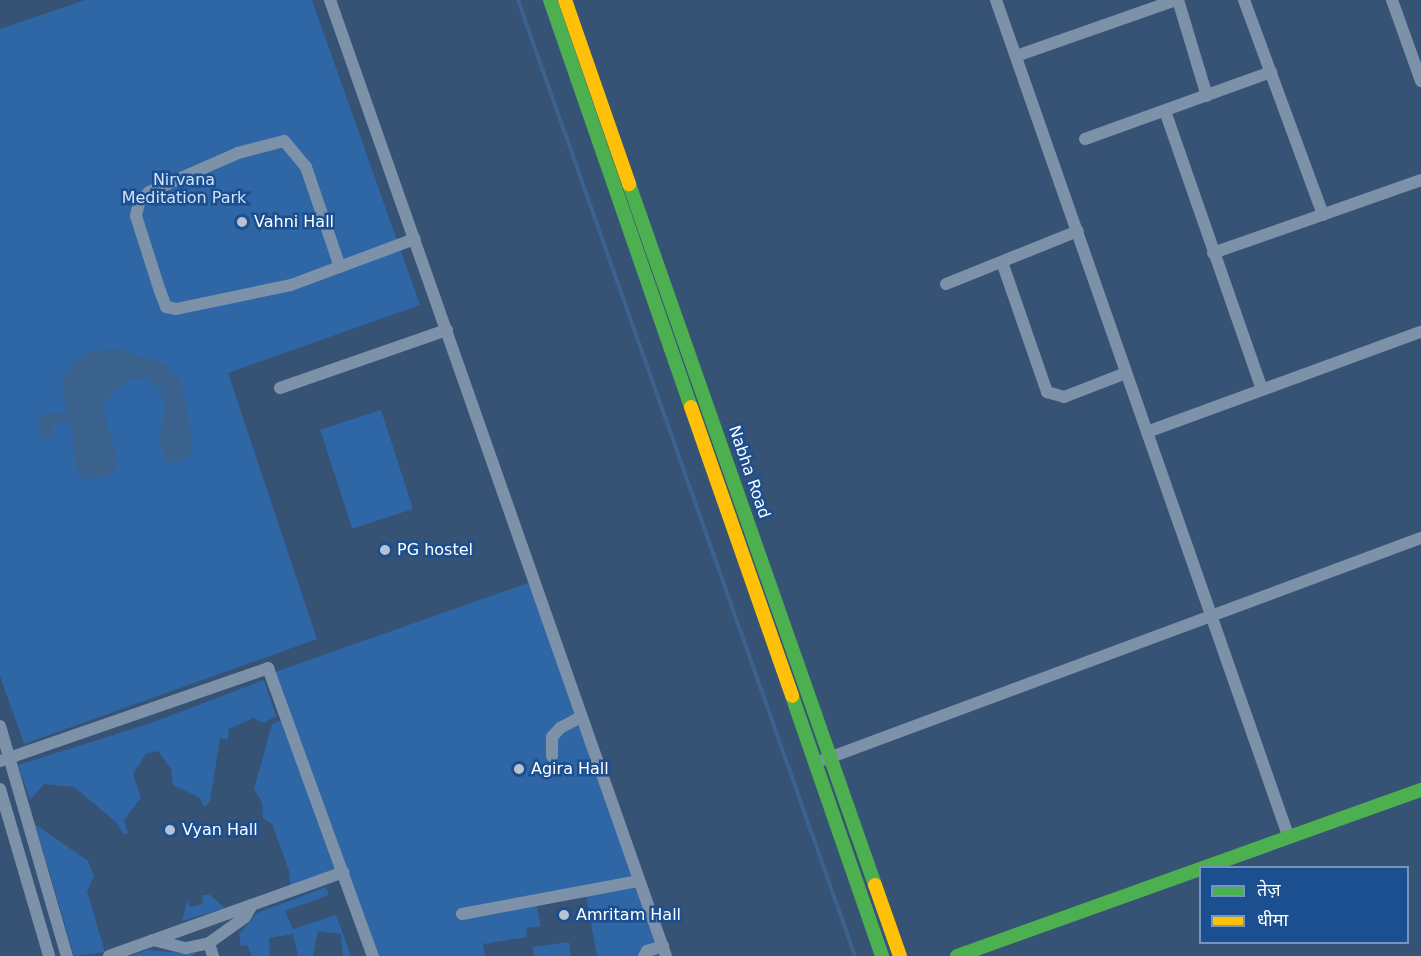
<!DOCTYPE html>
<meta charset="utf-8">
<style>
body{margin:0}
#map{position:relative;width:1421px;height:956px;overflow:hidden;background:#365274;font-family:"DejaVu Sans","Noto Sans Devanagari",sans-serif}
div>[style]{position:absolute}
.green>*{inset:0;background:#2f66a5;transform-origin:0 0}
.water>*{inset:0;background:#3b618d}
.stream>*{height:4px;margin:-2px;padding:0 2px;transform-origin:2px;border-radius:2px;background:#3b618d}
.street>*{height:12px;margin:-6px;padding:0 6px;transform-origin:6px;border-radius:6px;background:#7d92a8}
.fast>*{height:14px;margin:-7px;padding:0 7px;transform-origin:7px;border-radius:7px;background:#4caf50}
.slow>*{height:14px;margin:-7px;padding:0 7px;transform-origin:7px;border-radius:7px;background:#ffc107}
.dots>*{width:16px;height:16px;translate:-50% -50%;box-sizing:border-box;border:3px solid #1b4f8f;border-radius:50%}
span{translate:-50% -50%;white-space:nowrap;text-align:center;line-height:1.15;-webkit-text-stroke:5px #1b4f8f;paint-order:stroke}
.park-label{font-size:16px;color:#cfe3fa}
.poi-label{font-size:16px;color:#fff}
.left{translate:0 -50%;text-align:left}
.street-label{font-size:16px;color:#fff}
.legend{position:absolute;left:1199px;top:866px;width:210px;height:78px;box-sizing:border-box;background:#1b4f8f;border:2px solid #7695bc;margin:0;padding:8px 10px;list-style:none;font-size:18px;color:#fff}
.legend li{display:flex;align-items:center;gap:12px;height:30px}
.legend b{width:30px;border:2px solid #7695bc}
</style>
<div id="map">
<div class="green">
<div style="clip-path:polygon(85px 0,312px 0,420px 305px,228px 373px,317px 639px,24px 744px,0 676px,0 29px)"></div>
<div style="left:381px;top:410px;width:104px;height:64px;rotate:72deg"></div>
<div style="clip-path:polygon(528px 583px,564px 667px,659px 956px,597px 956px,585px 890px,535px 898px,541px 926px,526px 928px,527px 937px,483px 944px,485px 956px,378px 956px,275px 672px)"></div>
<div style="clip-path:polygon(264px 680px,276px 716px,264px 723px,253px 718px,229px 729px,228px 740px,220px 738px,210px 802px,204px 807px,200px 798px,173px 785px,171px 769px,158px 751px,146px 754px,133px 774px,141px 798px,124px 820px,128px 833px,123px 834px,117px 823px,74px 787px,44px 784px,30px 800px,18px 765px,151px 723px)"></div>
<div style="clip-path:polygon(282px 720px,336px 869px,290px 885px,289px 871px,272px 824px,263px 818px,262px 803px,254px 789px,272px 724px)"></div>
<div style="clip-path:polygon(35px 824px,88px 861px,94px 876px,87px 891px,105px 952px,74px 956px)"></div>
<div style="clip-path:polygon(326px 887px,329px 895px,285px 911px,293px 929px,336px 915px,351px 956px,343px 956px,341px 934px,318px 931px,313px 956px,298px 956px,293px 934px,269px 938px,270px 956px,252px 956px,247px 945px,241px 946px,239px 934px,257px 913px)"></div>
<div style="clip-path:polygon(202px 895px,210px 895px,225px 908px,182px 921px,187px 901px,190px 907px,203px 904px)"></div>
<div style="clip-path:polygon(569px 942px,571px 956px,534px 956px,533px 947px)"></div>
<div style="clip-path:polygon(148px 950px,182px 953px,197px 952px,192px 956px,130px 956px)"></div>
</div>
<div class="water">
<div style="clip-path:polygon(118px 349px,167px 365px,180px 380px,192px 435px,191px 454px,181px 462px,166px 461px,159px 436px,165px 412px,161px 390px,145px 378px,134px 379px,112px 391px,103px 410px,118px 460px,117px 468px,105px 477px,82px 479px,75px 463px,71px 421px,53px 423px,53px 434px,48px 438px,40px 437px,37px 421px,41px 416px,67px 411px,62px 379px,71px 366px,89px 352px)"></div>
</div>
<div class="stream">
<div style="left:518px;top:0;width:1014px;rotate:70.58deg"></div>
</div>
<div class="street">
<div style="left:330px;top:0;width:1013px;rotate:70.64deg"></div>
<div style="left:996px;top:0;width:885px;rotate:70.73deg"></div>
<div style="left:1178px;top:0;width:100px;rotate:73.2deg"></div>
<div style="left:1244px;top:0;width:229px;rotate:69.8deg"></div>
<div style="left:1392px;top:0;width:86px;rotate:70.3deg"></div>
<div style="left:1016px;top:56px;width:170px;rotate:-19.3deg"></div>
<div style="left:1165px;top:111px;width:295px;rotate:70.8deg"></div>
<div style="left:1085px;top:139px;width:198px;rotate:-19.8deg"></div>
<div style="left:1213px;top:253px;width:220px;rotate:-19.3deg"></div>
<div style="left:1002px;top:262px;width:138px;rotate:70.9deg"></div>
<div style="left:1047px;top:392px;width:18px;rotate:16deg"></div>
<div style="left:1064px;top:397px;width:66px;rotate:-21.2deg"></div>
<div style="left:340px;top:267px;width:106px;rotate:-108.8deg"></div>
<div style="left:306px;top:167px;width:34px;rotate:-130deg"></div>
<div style="left:284px;top:141px;width:48px;rotate:165.4deg"></div>
<div style="left:238px;top:153px;width:97px;rotate:156.3deg"></div>
<div style="left:149px;top:192px;width:14px;rotate:135deg"></div>
<div style="left:139px;top:202px;width:14px;rotate:102deg"></div>
<div style="left:136px;top:216px;width:79px;rotate:72.3deg"></div>
<div style="left:160px;top:291px;width:17px;rotate:69deg"></div>
<div style="left:166px;top:307px;width:10px;rotate:11deg"></div>
<div style="left:176px;top:309px;width:117px;rotate:-11.8deg"></div>
<div style="left:291px;top:285px;width:132px;rotate:-20.4deg"></div>
<div style="left:946px;top:284px;width:142px;rotate:-21.9deg"></div>
<div style="left:280px;top:388px;width:177px;rotate:-19.2deg"></div>
<div style="left:1147px;top:432px;width:292px;rotate:-20.1deg"></div>
<div style="left:0;top:726px;width:240px;rotate:73.8deg"></div>
<div style="left:552px;top:756px;width:19px;rotate:-90deg"></div>
<div style="left:552px;top:737px;width:12px;rotate:-48deg"></div>
<div style="left:560px;top:728px;width:24px;rotate:-28deg"></div>
<div style="left:823px;top:760px;width:638px;rotate:-20.37deg"></div>
<div style="left:0;top:761px;width:284px;rotate:-19.1deg"></div>
<div style="left:268px;top:668px;width:307px;rotate:70deg"></div>
<div style="left:0;top:789px;width:174px;rotate:73.6deg"></div>
<div style="left:462px;top:914px;width:180px;rotate:-10.6deg"></div>
<div style="left:153px;top:940px;width:34px;rotate:14deg"></div>
<div style="left:186px;top:948px;width:24px;rotate:-12deg"></div>
<div style="left:209px;top:943px;width:44px;rotate:-35.8deg"></div>
<div style="left:245px;top:917px;width:14px;rotate:-60deg"></div>
<div style="left:209px;top:943px;width:14px;rotate:73deg"></div>
<div style="left:109px;top:956px;width:249px;rotate:-19.7deg"></div>
<div style="left:644px;top:956px;width:6px;rotate:-59deg"></div>
<div style="left:647px;top:951px;width:17px;rotate:-17deg"></div>
</div>
<div class="fast">
<div style="left:550px;top:0;width:431px;rotate:70.9deg"></div>
<div style="left:629px;top:184px;width:743px;rotate:70.66deg"></div>
<div style="left:792px;top:696px;width:275px;rotate:70.9deg"></div>
<div style="left:957px;top:956px;width:493px;rotate:-19.7deg"></div>
</div>
<div class="slow">
<div style="left:565px;top:0;width:195px;rotate:70.8deg"></div>
<div style="left:691px;top:407px;width:306px;rotate:70.7deg"></div>
<div style="left:875px;top:885px;width:75px;rotate:70.6deg"></div>
</div>
<div class="dots">
<div style="left:242px;top:222px;background:#b9c2ce"></div>
<div style="left:385px;top:550px;background:#b9c2ce"></div>
<div style="left:519px;top:769px;background:#b9c2ce"></div>
<div style="left:170px;top:830px;background:#b9c2ce"></div>
<div style="left:564px;top:915px;background:#b9c2ce"></div>
</div>
<div class="park-label">
<span style="left:184px;top:189px">Nirvana<br>Meditation Park</span>
</div>
<div class="poi-label">
<span class="left" style="left:254px;top:222px">Vahni Hall</span>
<span class="left" style="left:397px;top:550px">PG hostel</span>
<span class="left" style="left:531px;top:769px">Agira Hall</span>
<span class="left" style="left:182px;top:830px">Vyan Hall</span>
<span class="left" style="left:576px;top:915px">Amritam Hall</span>
</div>
<div class="street-label">
<span style="left:749px;top:472px;rotate:71deg">Nabha Road</span>
</div>
<ul class="legend">
<li><b style="height:8px;background:#4caf50"></b>तेज़</li>
<li><b style="height:8px;background:#ffc107"></b>धीमा</li>
</ul>
</div>
